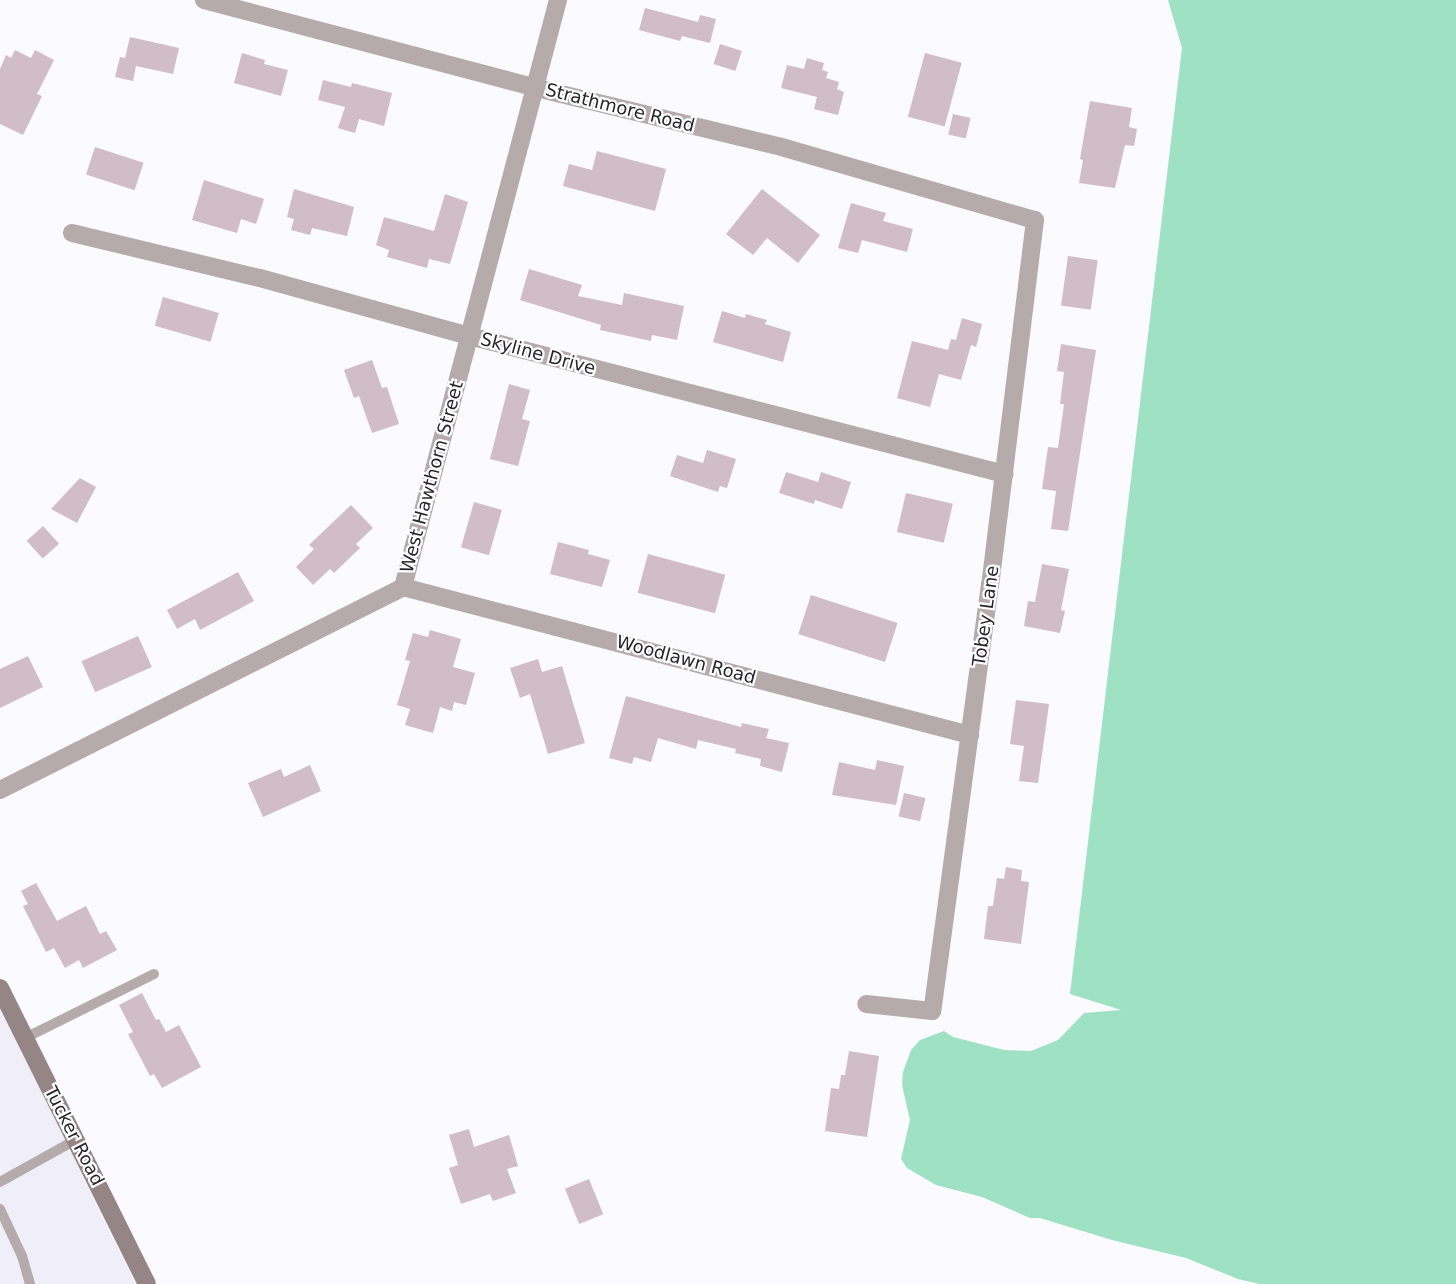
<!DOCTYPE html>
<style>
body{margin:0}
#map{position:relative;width:1456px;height:1284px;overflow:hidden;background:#fbfafe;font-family:"DejaVu Sans",sans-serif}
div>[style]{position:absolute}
.built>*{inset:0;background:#f0eef9}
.green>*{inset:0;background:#9fe1c3}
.building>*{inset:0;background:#d1bdc8;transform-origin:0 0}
.lane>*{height:10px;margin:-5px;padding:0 5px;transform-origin:5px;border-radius:5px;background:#b6abab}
.street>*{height:18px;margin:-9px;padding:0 9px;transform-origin:9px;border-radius:9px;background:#b6abab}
.secondary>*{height:18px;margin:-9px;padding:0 9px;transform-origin:9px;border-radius:9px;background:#958584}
span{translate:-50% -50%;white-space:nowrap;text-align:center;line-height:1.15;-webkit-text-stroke:4.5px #fff;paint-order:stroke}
.street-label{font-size:18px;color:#27262d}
</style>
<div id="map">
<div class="built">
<div style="clip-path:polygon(0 1000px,95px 1202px,136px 1284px,0 1284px)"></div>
</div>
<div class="green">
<div style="clip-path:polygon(1168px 0,1456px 0,1456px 1284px,1260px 1284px,1238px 1279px,1186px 1258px,1112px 1240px,1040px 1218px,1030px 1218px,982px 1197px,936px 1185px,907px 1168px,901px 1159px,910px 1120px,902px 1085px,903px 1072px,911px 1050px,920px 1040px,944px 1031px,953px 1037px,1004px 1050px,1031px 1051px,1058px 1040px,1084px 1013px,1121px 1010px,1070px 994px,1182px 48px)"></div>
</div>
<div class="building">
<div style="clip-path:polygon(645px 8px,698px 22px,700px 15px,716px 19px,710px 43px,682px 36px,680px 41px,639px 30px)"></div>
<div style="clip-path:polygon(130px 37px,179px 48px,173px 74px,136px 66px,133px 81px,115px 77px,120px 57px,125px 58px)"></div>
<div style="left:720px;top:44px;width:23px;height:21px;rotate:18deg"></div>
<div style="clip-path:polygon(15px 50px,31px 58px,35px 50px,54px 60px,37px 94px,42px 96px,23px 135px,0 124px,0 69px,6px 55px,11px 58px)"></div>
<div style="clip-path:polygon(242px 53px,265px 60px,264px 64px,288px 70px,281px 96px,234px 83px)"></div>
<div style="left:925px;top:53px;width:38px;height:66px;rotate:15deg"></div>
<div style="clip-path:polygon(807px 58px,824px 63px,822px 70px,828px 72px,826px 78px,839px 82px,837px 89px,844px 92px,838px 115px,814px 109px,817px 97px,781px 88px,787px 65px,804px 69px)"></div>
<div style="clip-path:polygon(323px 80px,351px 87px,352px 83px,392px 93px,384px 126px,359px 119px,355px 133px,338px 128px,345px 107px,318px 100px)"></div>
<div style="clip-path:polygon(1090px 101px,1132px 108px,1129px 127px,1137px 129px,1134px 146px,1125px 145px,1115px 188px,1079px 183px,1083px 160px,1080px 159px)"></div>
<div style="left:953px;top:114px;width:18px;height:21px;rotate:13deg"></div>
<div style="left:95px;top:147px;width:51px;height:29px;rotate:18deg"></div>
<div style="clip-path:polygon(597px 151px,666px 169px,655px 211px,563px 186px,569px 164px,592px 170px)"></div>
<div style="clip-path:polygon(204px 180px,264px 199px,256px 224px,241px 219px,237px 233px,192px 220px)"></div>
<div style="clip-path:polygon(294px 189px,354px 207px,347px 236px,312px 228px,310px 235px,291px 230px,294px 219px,287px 217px)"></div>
<div style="clip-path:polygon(762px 189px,820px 235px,798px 263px,767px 238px,753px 255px,726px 234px)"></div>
<div style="clip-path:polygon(445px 194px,468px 202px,450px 264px,429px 259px,427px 268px,387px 257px,389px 250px,376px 245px,384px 217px,434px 231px)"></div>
<div style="clip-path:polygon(851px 203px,886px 213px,883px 221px,913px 229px,907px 252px,862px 240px,858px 253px,838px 248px)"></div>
<div style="left:1068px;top:256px;width:30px;height:50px;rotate:8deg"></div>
<div style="clip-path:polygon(529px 269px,582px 285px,578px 296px,622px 305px,624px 293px,684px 306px,677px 340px,652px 335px,651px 341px,600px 330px,601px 325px,520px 300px)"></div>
<div style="left:163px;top:297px;width:58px;height:30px;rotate:16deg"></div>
<div style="clip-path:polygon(722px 311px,745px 318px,746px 314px,767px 320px,765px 324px,791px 332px,783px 362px,713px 342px)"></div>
<div style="clip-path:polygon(962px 318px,982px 324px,976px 347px,971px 345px,961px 380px,939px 374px,930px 407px,897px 398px,912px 341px,948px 350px,951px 339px,956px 340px)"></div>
<div style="clip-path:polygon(1061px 344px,1096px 350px,1068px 531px,1051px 529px,1056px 491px,1042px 489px,1048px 447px,1058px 448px,1064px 404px,1060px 404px,1064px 372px,1057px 371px)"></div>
<div style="clip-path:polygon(372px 360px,382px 388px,387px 387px,399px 424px,372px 433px,359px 396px,354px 398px,344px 370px)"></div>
<div style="clip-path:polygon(509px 384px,530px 390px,522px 419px,530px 421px,518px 466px,490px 459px)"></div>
<div style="clip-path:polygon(707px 450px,736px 459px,727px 488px,720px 486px,718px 492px,670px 476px,677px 455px,703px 463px)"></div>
<div style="clip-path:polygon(786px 472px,818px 482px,821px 472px,851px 482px,842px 509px,815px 500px,814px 504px,779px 493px)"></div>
<div style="clip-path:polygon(80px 478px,96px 487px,77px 523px,51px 509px)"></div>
<div style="left:906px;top:493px;width:48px;height:40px;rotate:13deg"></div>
<div style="left:474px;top:502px;width:29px;height:47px;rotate:16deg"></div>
<div style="clip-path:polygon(351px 505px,373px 528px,356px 544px,360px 548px,334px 573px,330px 569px,313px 585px,296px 567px,314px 549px,309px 545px)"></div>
<div style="left:43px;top:526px;width:24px;height:22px;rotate:48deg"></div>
<div style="clip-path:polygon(558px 542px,589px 550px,588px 554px,610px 560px,602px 587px,550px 574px)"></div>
<div style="left:648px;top:554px;width:80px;height:40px;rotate:15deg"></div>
<div style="clip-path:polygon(1042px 564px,1069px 569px,1061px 610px,1065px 611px,1060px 633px,1024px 626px,1028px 601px,1035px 602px)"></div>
<div style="clip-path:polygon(238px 572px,254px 601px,200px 630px,195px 619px,177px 629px,167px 610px)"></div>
<div style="left:811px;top:595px;width:91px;height:41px;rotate:18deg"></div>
<div style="clip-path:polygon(430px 630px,461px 639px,453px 667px,475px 673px,466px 705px,454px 702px,452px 711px,440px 707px,433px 733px,405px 725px,410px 709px,397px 705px,410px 661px,405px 660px,413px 633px,428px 637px)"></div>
<div style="left:138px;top:636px;width:34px;height:62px;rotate:66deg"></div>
<div style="clip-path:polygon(28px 656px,43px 687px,0 708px,0 669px)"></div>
<div style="clip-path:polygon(538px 659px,542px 672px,562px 666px,585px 743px,548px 754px,530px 694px,520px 698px,510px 668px)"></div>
<div style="clip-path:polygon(626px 696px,741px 727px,742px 723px,769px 729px,766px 738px,789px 743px,782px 772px,760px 766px,761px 759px,735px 753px,736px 749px,698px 740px,696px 749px,658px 738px,651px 762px,634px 757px,632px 764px,609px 758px)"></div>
<div style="clip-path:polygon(1016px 700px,1049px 704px,1038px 783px,1019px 781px,1024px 746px,1010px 744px)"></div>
<div style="clip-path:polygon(877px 760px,904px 766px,896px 805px,832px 795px,839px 762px,875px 770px)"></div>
<div style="clip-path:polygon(310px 765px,321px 791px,263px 817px,248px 783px,281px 769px,284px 777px)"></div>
<div style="left:904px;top:793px;width:22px;height:24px;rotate:13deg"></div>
<div style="clip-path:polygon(1006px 867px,1022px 870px,1021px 881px,1029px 882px,1021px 944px,984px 939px,988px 906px,993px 906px,997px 878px,1004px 879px)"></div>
<div style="clip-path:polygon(36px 883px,57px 921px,86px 906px,100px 934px,106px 931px,117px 950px,83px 968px,79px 960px,65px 968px,54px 948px,46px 952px,23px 906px,28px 904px,21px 891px)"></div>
<div style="clip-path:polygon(142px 993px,156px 1020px,159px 1019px,166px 1032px,179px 1025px,201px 1067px,162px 1088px,154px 1074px,150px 1076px,128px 1034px,133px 1032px,119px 1005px)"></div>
<div style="clip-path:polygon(849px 1051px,879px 1056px,867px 1137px,825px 1131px,831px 1088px,839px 1089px,841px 1075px,845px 1075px)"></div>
<div style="clip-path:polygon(469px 1129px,474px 1147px,509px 1135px,518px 1166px,507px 1169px,516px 1193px,493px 1201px,490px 1194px,461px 1204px,449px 1168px,458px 1165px,449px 1135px)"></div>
<div style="left:589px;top:1179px;width:38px;height:26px;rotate:68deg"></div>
</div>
<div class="lane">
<div style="left:25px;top:1038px;width:144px;rotate:-26.4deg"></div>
<div style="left:0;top:1182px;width:86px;rotate:-29.2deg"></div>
<div style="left:0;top:1209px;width:52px;rotate:64.9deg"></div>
<div style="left:22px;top:1256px;width:29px;rotate:74deg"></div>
</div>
<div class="street">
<div style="left:204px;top:0;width:343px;rotate:14.8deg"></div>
<div style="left:536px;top:88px;width:256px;rotate:13.5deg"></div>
<div style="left:785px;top:148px;width:260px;rotate:16.1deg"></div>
<div style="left:1035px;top:220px;width:367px;rotate:97deg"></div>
<div style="left:990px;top:584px;width:431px;rotate:97.7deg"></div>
<div style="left:932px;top:1011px;width:66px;rotate:-173.9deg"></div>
<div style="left:72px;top:233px;width:193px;rotate:13.5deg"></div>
<div style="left:260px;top:278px;width:217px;rotate:15.5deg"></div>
<div style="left:469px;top:336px;width:553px;rotate:14.46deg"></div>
<div style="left:403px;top:587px;width:586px;rotate:14.63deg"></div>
<div style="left:0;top:790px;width:451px;rotate:-26.7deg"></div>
<div style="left:403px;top:587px;width:607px;rotate:-75.21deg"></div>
</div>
<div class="secondary">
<div style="left:0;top:988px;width:330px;rotate:63.6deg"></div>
</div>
<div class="street-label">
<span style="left:620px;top:108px;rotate:14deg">Strathmore Road</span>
<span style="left:538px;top:354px;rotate:15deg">Skyline Drive</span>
<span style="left:432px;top:477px;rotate:-75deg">West Hawthorn Street</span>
<span style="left:986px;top:616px;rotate:-82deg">Tobey Lane</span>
<span style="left:686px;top:660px;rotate:15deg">Woodlawn Road</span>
<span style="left:74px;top:1136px;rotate:63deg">Tucker Road</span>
</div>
</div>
